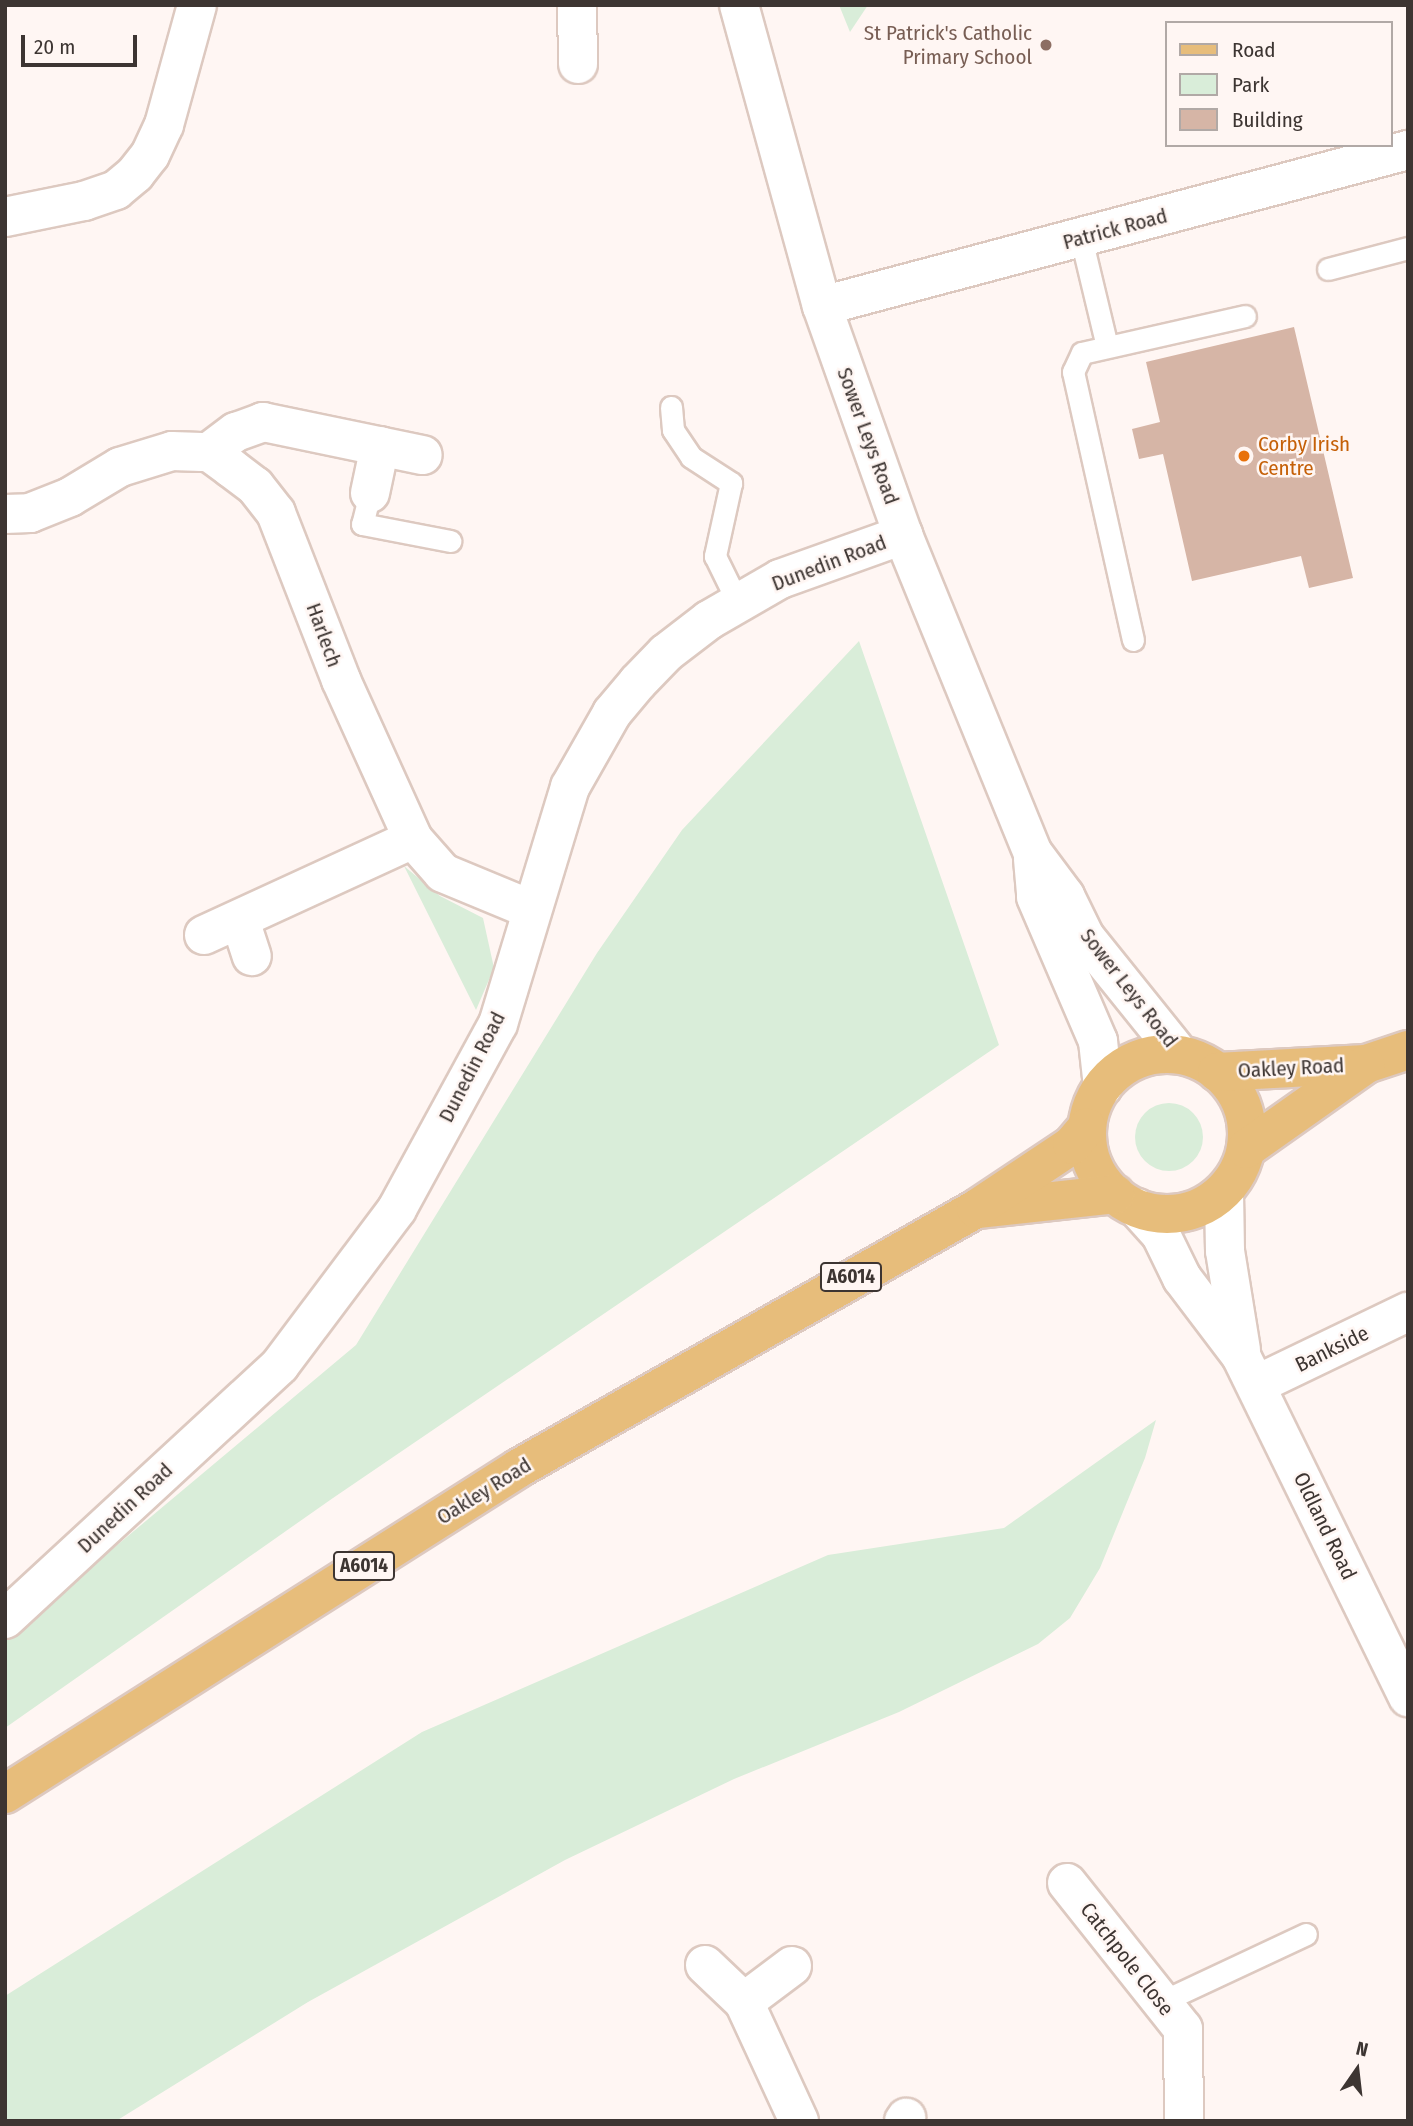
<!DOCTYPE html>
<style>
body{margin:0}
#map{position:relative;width:1413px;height:2126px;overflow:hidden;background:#fff6f3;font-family:"Fira Sans Condensed",sans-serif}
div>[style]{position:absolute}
.green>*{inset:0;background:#d9edd9}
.round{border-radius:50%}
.building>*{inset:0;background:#d6b5a6}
.roads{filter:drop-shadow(2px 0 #ddc9c0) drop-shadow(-2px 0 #ddc9c0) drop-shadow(0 2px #ddc9c0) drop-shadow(0 -2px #ddc9c0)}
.service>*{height:21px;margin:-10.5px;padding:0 10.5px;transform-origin:10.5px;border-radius:10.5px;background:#fff}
.minor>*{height:38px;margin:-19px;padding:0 19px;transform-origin:19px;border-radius:19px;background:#fff}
.tertiary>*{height:38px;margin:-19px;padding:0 19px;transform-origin:19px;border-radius:19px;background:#fff}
.primary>*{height:38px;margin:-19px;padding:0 19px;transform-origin:19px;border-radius:19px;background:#e7bd7b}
.primary>.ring{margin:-19px;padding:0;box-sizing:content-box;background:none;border:38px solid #e7bd7b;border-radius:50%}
.dots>*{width:19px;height:19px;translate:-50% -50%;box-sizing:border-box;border:4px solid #fff6f3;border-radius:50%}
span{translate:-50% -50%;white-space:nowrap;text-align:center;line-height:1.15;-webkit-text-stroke:5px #fff6f3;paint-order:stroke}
.shield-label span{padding:2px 5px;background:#fff6f3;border:2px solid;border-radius:5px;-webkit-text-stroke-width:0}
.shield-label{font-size:19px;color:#3d3532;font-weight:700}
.education-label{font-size:21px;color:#785e54}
.right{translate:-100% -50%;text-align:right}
.street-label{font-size:21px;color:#3d3532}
.food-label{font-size:21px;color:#c56008}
.left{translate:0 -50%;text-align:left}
.frame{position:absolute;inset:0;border:7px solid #3d3532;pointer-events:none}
.legend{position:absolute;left:1165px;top:21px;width:228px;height:126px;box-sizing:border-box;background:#fff6f3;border:2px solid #b1a9a6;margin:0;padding:9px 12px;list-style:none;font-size:21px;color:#3d3532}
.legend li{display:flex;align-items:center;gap:14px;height:35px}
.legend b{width:35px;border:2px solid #b1a9a6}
.north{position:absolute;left:1322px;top:2035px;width:70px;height:70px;-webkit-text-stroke:5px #fff6f3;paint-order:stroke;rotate:14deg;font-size:19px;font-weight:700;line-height:28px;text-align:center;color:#3d3532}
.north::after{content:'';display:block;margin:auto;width:24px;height:32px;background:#3d3532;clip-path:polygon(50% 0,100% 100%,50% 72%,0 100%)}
.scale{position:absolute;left:21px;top:35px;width:116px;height:32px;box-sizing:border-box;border:4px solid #3d3532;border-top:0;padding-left:9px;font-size:21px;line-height:24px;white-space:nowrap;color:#3d3532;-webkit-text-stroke:5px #fff6f3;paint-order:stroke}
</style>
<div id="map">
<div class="green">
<div style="clip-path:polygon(839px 5px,868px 5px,850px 32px)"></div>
<div style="clip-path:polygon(859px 641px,999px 1045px,333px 1498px,5px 1728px,5px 1639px,356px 1345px,597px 953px,682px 830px)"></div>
<div style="clip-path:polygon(404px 866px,440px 896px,483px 918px,494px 968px,476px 1010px)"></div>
<div class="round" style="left:1135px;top:1103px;width:68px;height:68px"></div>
<div style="clip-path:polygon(1156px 1420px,1145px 1458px,1100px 1568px,1070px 1618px,1038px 1644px,899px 1712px,734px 1779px,565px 1860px,308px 2002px,116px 2121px,5px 2121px,5px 1996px,422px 1732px,828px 1555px,1004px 1528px)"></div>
</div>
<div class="building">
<div style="clip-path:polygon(1294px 327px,1353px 578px,1309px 588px,1301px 556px,1192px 581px,1163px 454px,1139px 459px,1132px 429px,1160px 422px,1146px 362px)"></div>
</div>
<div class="roads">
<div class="service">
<div style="left:1081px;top:238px;width:111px;rotate:76.5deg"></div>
<div style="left:1328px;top:269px;width:83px;rotate:-14.7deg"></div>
<div style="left:671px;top:407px;width:23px;rotate:85deg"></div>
<div style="left:673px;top:430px;width:32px;rotate:56deg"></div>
<div style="left:691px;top:457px;width:48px;rotate:33deg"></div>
<div style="left:731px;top:483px;width:75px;rotate:102.4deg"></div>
<div style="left:715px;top:556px;width:52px;rotate:63.9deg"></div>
<div style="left:370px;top:493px;width:32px;rotate:104deg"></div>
<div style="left:362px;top:524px;width:90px;rotate:10.9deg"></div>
<div style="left:1133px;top:640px;width:275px;rotate:-102.6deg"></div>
<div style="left:1073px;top:372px;width:21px;rotate:-65deg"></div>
<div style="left:1082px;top:353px;width:167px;rotate:-12.8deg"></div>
<div style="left:1161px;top:2002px;width:160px;rotate:-25.1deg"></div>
</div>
<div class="minor">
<div style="left:577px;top:5px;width:59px;rotate:89deg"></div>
<div style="left:5px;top:217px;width:81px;rotate:-11.4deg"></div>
<div style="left:84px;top:201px;width:34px;rotate:-19deg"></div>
<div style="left:116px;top:190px;width:25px;rotate:-40deg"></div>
<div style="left:135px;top:174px;width:24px;rotate:-52deg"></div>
<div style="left:150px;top:155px;width:33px;rotate:-65deg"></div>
<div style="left:164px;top:125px;width:124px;rotate:-74.6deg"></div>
<div style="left:822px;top:306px;width:606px;rotate:-14.91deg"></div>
<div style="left:209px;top:452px;width:34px;rotate:-37deg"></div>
<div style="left:236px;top:432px;width:29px;rotate:-20deg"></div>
<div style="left:263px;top:422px;width:163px;rotate:11.7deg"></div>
<div style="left:370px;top:493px;width:48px;rotate:-78deg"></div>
<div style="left:5px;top:514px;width:25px;rotate:-2deg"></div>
<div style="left:30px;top:513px;width:43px;rotate:-21.8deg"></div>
<div style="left:70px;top:497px;width:58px;rotate:-31deg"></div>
<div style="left:120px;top:467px;width:54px;rotate:-17.1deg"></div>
<div style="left:172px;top:451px;width:37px;rotate:2deg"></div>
<div style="left:209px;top:452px;width:27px;rotate:36deg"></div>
<div style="left:231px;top:468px;width:30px;rotate:37deg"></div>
<div style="left:255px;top:486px;width:34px;rotate:52deg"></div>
<div style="left:276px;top:513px;width:179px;rotate:68.7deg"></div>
<div style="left:341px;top:680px;width:175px;rotate:65.6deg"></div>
<div style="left:413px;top:839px;width:45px;rotate:48.6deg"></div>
<div style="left:443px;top:873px;width:94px;rotate:22.5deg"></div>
<div style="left:240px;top:920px;width:38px;rotate:72deg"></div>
<div style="left:204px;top:935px;width:230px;rotate:-24.7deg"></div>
<div style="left:1256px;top:1385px;width:169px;rotate:-25.7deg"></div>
<div style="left:1067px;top:1883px;width:186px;rotate:51.5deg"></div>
<div style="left:1183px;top:2029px;width:92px;rotate:89.4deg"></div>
<div style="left:705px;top:1965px;width:54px;rotate:43.5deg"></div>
<div style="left:744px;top:2002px;width:131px;rotate:65.2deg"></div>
<div style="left:744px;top:2002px;width:60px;rotate:-36.9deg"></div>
<div style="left:904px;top:2121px;width:4px;rotate:-56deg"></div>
</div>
<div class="tertiary">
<div style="left:739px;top:5px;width:312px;rotate:74.6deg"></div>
<div style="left:822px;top:306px;width:243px;rotate:70.5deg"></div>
<div style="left:903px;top:535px;width:344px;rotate:67.8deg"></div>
<div style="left:1033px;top:853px;width:54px;rotate:53.3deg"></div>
<div style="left:1065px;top:896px;width:46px;rotate:64deg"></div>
<div style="left:1085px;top:937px;width:150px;rotate:51.2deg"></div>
<div style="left:1033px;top:859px;width:38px;rotate:85deg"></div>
<div style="left:1036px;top:897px;width:157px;rotate:66.7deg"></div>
<div style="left:1098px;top:1041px;width:46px;rotate:83.8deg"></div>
<div style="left:1224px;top:1193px;width:58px;rotate:89deg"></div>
<div style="left:1225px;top:1251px;width:100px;rotate:80.8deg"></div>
<div style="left:1137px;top:1208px;width:36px;rotate:48deg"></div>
<div style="left:1161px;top:1235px;width:48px;rotate:64deg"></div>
<div style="left:1182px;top:1278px;width:98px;rotate:52.9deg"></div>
<div style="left:1241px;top:1356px;width:380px;rotate:63.9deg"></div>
<div style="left:5px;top:1619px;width:374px;rotate:-42.7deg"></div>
<div style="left:280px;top:1365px;width:195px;rotate:-53.1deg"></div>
<div style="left:397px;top:1209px;width:211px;rotate:-61.4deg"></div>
<div style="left:498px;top:1024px;width:248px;rotate:-73.1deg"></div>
<div style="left:570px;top:787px;width:85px;rotate:-60.4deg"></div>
<div style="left:612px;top:713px;width:40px;rotate:-50deg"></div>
<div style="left:638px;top:682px;width:40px;rotate:-46deg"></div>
<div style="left:666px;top:653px;width:54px;rotate:-37.5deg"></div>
<div style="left:709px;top:620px;width:82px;rotate:-30deg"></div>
<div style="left:780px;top:579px;width:131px;rotate:-19.7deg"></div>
</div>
<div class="primary">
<div class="ring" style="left:1087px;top:1054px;width:122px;height:122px"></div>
<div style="left:1217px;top:1072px;width:149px;rotate:-3.1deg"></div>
<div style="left:1366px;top:1064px;width:44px;rotate:-18.4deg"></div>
<div style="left:1246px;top:1149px;width:146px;rotate:-35.2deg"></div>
<div style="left:978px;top:1209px;width:138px;rotate:-6.2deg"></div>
<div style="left:5px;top:1794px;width:609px;rotate:-32.38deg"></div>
<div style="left:519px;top:1468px;width:525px;rotate:-29.54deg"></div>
<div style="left:976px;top:1209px;width:115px;rotate:-33.7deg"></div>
<div style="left:1072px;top:1145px;width:23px;rotate:-50deg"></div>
</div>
</div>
<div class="dots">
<div style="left:1046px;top:45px;background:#8d6e63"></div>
<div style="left:1244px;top:456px;background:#e8710a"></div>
</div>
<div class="shield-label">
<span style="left:851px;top:1277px">A6014</span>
<span style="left:364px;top:1566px">A6014</span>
</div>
<div class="education-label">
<span class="right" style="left:1032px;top:45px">St Patrick's Catholic<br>Primary School</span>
</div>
<div class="street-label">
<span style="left:1115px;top:229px;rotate:-15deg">Patrick Road</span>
<span style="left:868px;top:436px;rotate:70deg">Sower Leys Road</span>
<span style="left:829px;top:563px;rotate:-21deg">Dunedin Road</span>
<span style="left:324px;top:635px;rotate:70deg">Harlech</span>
<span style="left:1129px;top:988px;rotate:52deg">Sower Leys Road</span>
<span style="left:472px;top:1067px;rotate:-63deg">Dunedin Road</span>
<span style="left:1291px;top:1068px;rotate:-3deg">Oakley Road</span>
<span style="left:1332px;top:1349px;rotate:-26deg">Bankside</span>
<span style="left:484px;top:1491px;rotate:-32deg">Oakley Road</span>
<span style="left:125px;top:1508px;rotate:-43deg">Dunedin Road</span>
<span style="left:1325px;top:1526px;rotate:64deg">Oldland Road</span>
<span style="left:1127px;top:1959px;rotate:52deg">Catchpole Close</span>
</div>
<div class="food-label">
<span class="left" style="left:1258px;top:456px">Corby Irish<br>Centre</span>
</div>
<div class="frame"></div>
<ul class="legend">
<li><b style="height:9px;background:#e7bd7b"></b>Road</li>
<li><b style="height:19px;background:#d9edd9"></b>Park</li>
<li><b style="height:19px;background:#d6b5a6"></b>Building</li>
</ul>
<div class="north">N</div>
<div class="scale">20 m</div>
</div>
